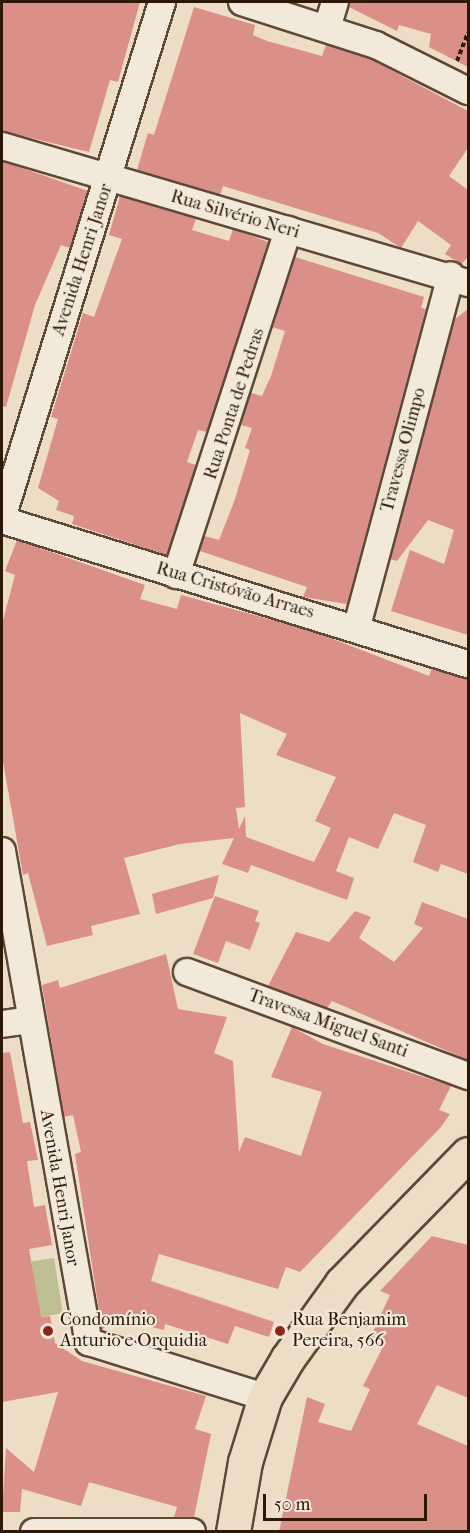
<!DOCTYPE html>
<meta charset="utf-8">
<style>
body{margin:0}
#map{position:relative;width:470px;height:1533px;overflow:hidden;background:#edddc6;font-family:"IM FELL French Canon",serif}
div>[style]{position:absolute}
.green>*{inset:0;background:#bdbf92;transform-origin:0 0}
.building>*{inset:0;background:#da8f88}
.path>*{height:4px;margin-top:-2px;transform-origin:0;background:repeating-linear-gradient(90deg,#2d1707 0 4.5px,transparent 0 7.5px)}
.roads{filter:drop-shadow(2px 0 #5d4837) drop-shadow(-2px 0 #5d4837) drop-shadow(0 2px #5d4837) drop-shadow(0 -2px #5d4837)}
.street>*{height:26px;margin:-13px;padding:0 13px;transform-origin:13px;border-radius:13px;background:#f3e9da}
.primary>*{height:33px;margin:-16.5px;padding:0 16.5px;transform-origin:16.5px;border-radius:16.5px;background:#edddc6}
.dots>*{width:16px;height:16px;translate:-50% -50%;box-sizing:border-box;border:3px solid #f3e9da;border-radius:50%}
span{translate:-50% -50%;white-space:nowrap;text-align:center;line-height:1.15;-webkit-text-stroke:4.5px #f3e9da;paint-order:stroke}
.street-label{font-size:18px;color:#2d1707}
.poi-label{font-size:18px;color:#2d1707}
.left{translate:0 -50%;text-align:left}
.frame{position:absolute;inset:0;border:3px solid #2d1707;pointer-events:none}
.scale{position:absolute;left:263px;top:1494px;width:164px;height:27px;box-sizing:border-box;border:3px solid #2d1707;border-top:0;padding-left:8px;font-size:18px;line-height:21px;white-space:nowrap;color:#2d1707;-webkit-text-stroke:4px #f3e9da;paint-order:stroke}
</style>
<div id="map">
<div class="green">
<div style="left:54px;top:1258px;width:56px;height:23px;rotate:81deg"></div>
</div>
<div class="building">
<div style="clip-path:polygon(2px 2px,140px 2px,118px 82px,110px 80px,89px 152px,2px 131px)"></div>
<div style="clip-path:polygon(350px 2px,468px 2px,468px 67px,429px 47px,431px 34px,399px 25px,397px 31px,349px 7px)"></div>
<div style="clip-path:polygon(194px 7px,255px 25px,253px 35px,267px 41px,322px 56px,326px 45px,370px 59px,468px 111px,468px 148px,449px 176px,468px 190px,468px 257px,461px 264px,445px 254px,451px 245px,418px 221px,401px 248px,378px 233px,223px 186px,220px 195px,137px 170px,148px 133px,154px 135px)"></div>
<div style="clip-path:polygon(2px 161px,88px 191px,70px 248px,61px 245px,35px 305px,6px 407px,2px 406px)"></div>
<div style="clip-path:polygon(120px 196px,196px 219px,192px 230px,229px 241px,233px 229px,268px 242px,207px 432px,198px 430px,187px 462px,196px 465px,167px 555px,72px 524px,74px 516px,56px 510px,59px 501px,38px 488px,58px 419px,51px 417px,83px 313px,94px 317px,122px 239px,109px 235px)"></div>
<div style="clip-path:polygon(295px 257px,424px 297px,421px 308px,426px 309px,347px 604px,303px 597px,307px 587px,200px 551px,204px 536px,219px 540px,234px 502px,250px 450px,245px 448px,252px 428px,241px 425px,251px 393px,262px 396px,271px 376px,285px 331px,272px 327px)"></div>
<div style="clip-path:polygon(468px 309px,468px 635px,391px 611px,410px 550px,444px 564px,454px 530px,428px 520px,397px 561px,390px 559px,454px 320px)"></div>
<div style="clip-path:polygon(evenodd,17px 540px,145px 585px,140px 599px,177px 609px,181px 595px,312px 631px,429px 676px,432px 668px,468px 679px,468px 874px,441px 864px,438px 872px,413px 862px,426px 825px,394px 813px,378px 849px,349px 837px,336px 871px,354px 878px,347px 900px,251px 865px,248px 873px,222px 864px,234px 838px,180px 844px,124px 858px,140px 914px,91px 926px,93px 935px,47px 946px,28px 873px,23px 875px,2px 756px,2px 624px,15px 575px,5px 571px,17px 540px,240px 713px,287px 734px,276px 755px,336px 777px,315px 821px,331px 828px,314px 862px,246px 837px,245px 816px,239px 829px,236px 808px,245px 807px,240px 713px)"></div>
<div style="clip-path:polygon(219px 875px,213px 898px,156px 914px,152px 894px)"></div>
<div style="clip-path:polygon(215px 896px,259px 911px,255px 921px,260px 923px,250px 950px,226px 941px,218px 963px,193px 954px)"></div>
<div style="clip-path:polygon(422px 902px,468px 919px,468px 1060px,332px 1001px,327px 1008px,268px 986px,296px 932px,329px 942px,355px 911px,371px 917px,359px 938px,394px 962px,423px 928px,414px 924px)"></div>
<div style="clip-path:polygon(166px 954px,178px 1009px,227px 1017px,214px 1053px,233px 1061px,239px 1152px,245px 1137px,301px 1156px,322px 1092px,271px 1077px,292px 1027px,323px 1044px,451px 1086px,439px 1110px,450px 1114px,441px 1127px,300px 1272px,286px 1267px,278px 1289px,159px 1254px,151px 1281px,274px 1322px,269px 1337px,235px 1326px,228px 1344px,165px 1324px,164px 1330px,114px 1318px,102px 1330px,75px 1154px,81px 1152px,73px 1115px,64px 1117px,42px 985px,58px 980px,60px 988px)"></div>
<div style="clip-path:polygon(10px 1052px,23px 1123px,30px 1122px,38px 1160px,27px 1161px,34px 1207px,45px 1205px,52px 1245px,29px 1249px,41px 1317px,50px 1316px,55px 1343px,82px 1361px,206px 1396px,195px 1429px,211px 1434px,194px 1517px,174px 1517px,177px 1507px,89px 1482px,81px 1506px,22px 1489px,20px 1512px,2px 1512px,6px 1448px,34px 1472px,58px 1392px,2px 1402px,2px 1053px)"></div>
<div style="clip-path:polygon(432px 1236px,468px 1245px,468px 1398px,437px 1385px,417px 1424px,468px 1446px,468px 1532px,279px 1532px,307px 1397px,325px 1404px,318px 1422px,351px 1431px,370px 1389px,363px 1386px,385px 1343px,371px 1336px,390px 1295px,380px 1291px)"></div>
</div>
<div class="path">
<div style="left:457px;top:61px;width:30px;rotate:-69deg"></div>
</div>
<div class="roads">
<div class="street">
<div style="left:242px;top:2px;width:141px;rotate:17.8deg"></div>
<div style="left:376px;top:45px;width:103px;rotate:26.6deg"></div>
<div style="left:327px;top:28px;width:27px;rotate:-73deg"></div>
<div style="left:2px;top:146px;width:486px;rotate:16.4deg"></div>
<div style="left:2px;top:518px;width:540px;rotate:-72.77deg"></div>
<div style="left:2px;top:520px;width:488px;rotate:17.2deg"></div>
<div style="left:176px;top:575px;width:363px;rotate:-72deg"></div>
<div style="left:357px;top:626px;width:363px;rotate:-75deg"></div>
<div style="left:2px;top:851px;width:499px;rotate:80deg"></div>
<div style="left:89px;top:1342px;width:184px;rotate:17.4deg"></div>
<div style="left:187px;top:972px;width:300px;rotate:20.3deg"></div>
<div style="left:2px;top:1024px;width:28px;rotate:-8deg"></div>
<div style="left:34px;top:1532px;width:158px"></div>
</div>
<div class="primary">
<div style="left:233px;top:1532px;width:71px;rotate:-80.3deg"></div>
<div style="left:245px;top:1462px;width:68px;rotate:-72.9deg"></div>
<div style="left:265px;top:1397px;width:45px;rotate:-59.5deg"></div>
<div style="left:288px;top:1358px;width:92px;rotate:-54.2deg"></div>
<div style="left:342px;top:1283px;width:180px;rotate:-45.7deg"></div>
</div>
</div>
<div class="dots">
<div style="left:48px;top:1331px;background:#8f2418"></div>
<div style="left:280px;top:1331px;background:#8f2418"></div>
</div>
<div class="street-label">
<span style="left:235px;top:215px;rotate:16deg">Rua Silvério Neri</span>
<span style="left:83px;top:260px;rotate:-72deg">Avenida Henri Janor</span>
<span style="left:235px;top:404px;rotate:-72deg">Rua Ponta de Pedras</span>
<span style="left:404px;top:450px;rotate:-75deg">Travessa Olimpo</span>
<span style="left:235px;top:591px;rotate:16deg">Rua Cristóvão Arraes</span>
<span style="left:328px;top:1024px;rotate:20deg">Travessa Miguel Santi</span>
<span style="left:59px;top:1188px;rotate:80deg">Avenida Henri Janor</span>
</div>
<div class="poi-label">
<span class="left" style="left:60px;top:1331px">Condomínio<br>Anturio e Orquidia</span>
<span class="left" style="left:292px;top:1331px">Rua Benjamim<br>Pereira, 566</span>
</div>
<div class="frame"></div>
<div class="scale">50 m</div>
</div>
